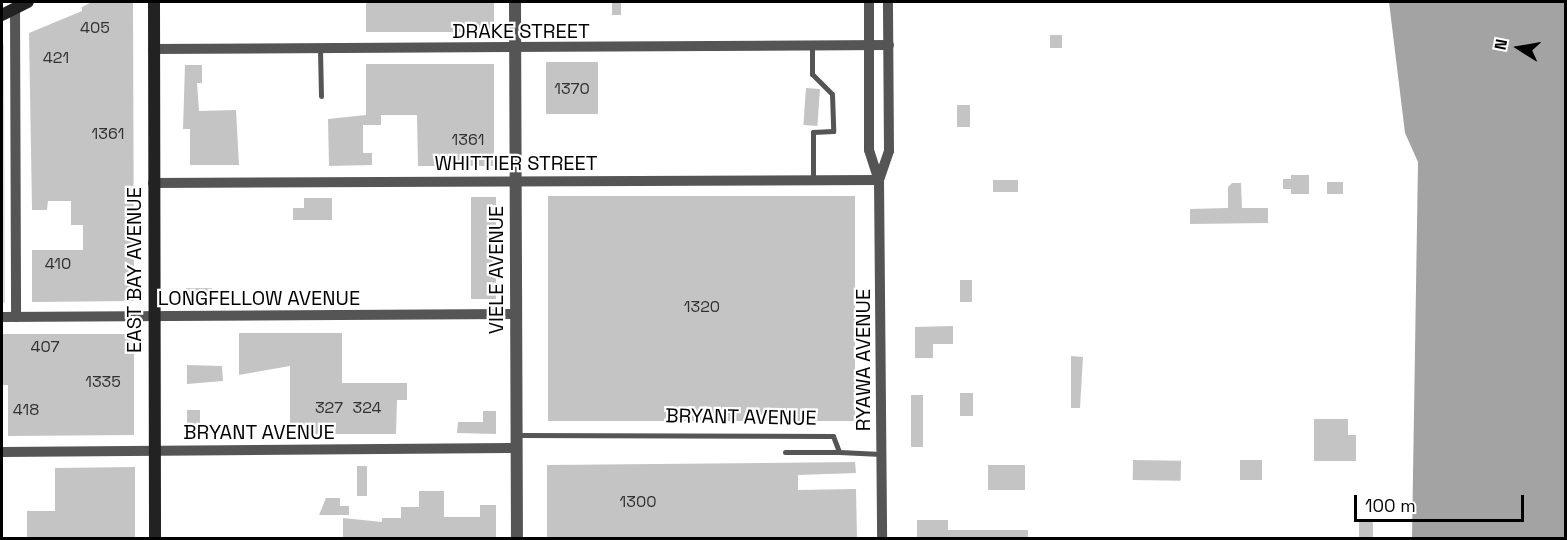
<!DOCTYPE html>
<style>
body{margin:0}
#map{position:relative;width:1567px;height:540px;overflow:hidden;background:#fff;font-family:"Space Grotesk",sans-serif}
div>[style]{position:absolute}
.green>*{inset:0;background:#dcdcdc}
.water>*{inset:0;background:#a3a3a3}
.building>*{inset:0;background:#c4c4c4;transform-origin:0 0}
.service>*{height:5px;margin:-2.5px;padding:0 2.5px;transform-origin:2.5px;border-radius:2.5px;background:#555}
.minor>*{height:10px;margin:-5px;padding:0 5px;transform-origin:5px;border-radius:5px;background:#555}
.tertiary>*{height:12px;margin:-6px;padding:0 6px;transform-origin:6px;border-radius:6px;background:#555}
.secondary>*{height:12px;margin:-6px;padding:0 6px;transform-origin:6px;border-radius:6px;background:#222}
span{translate:-50% -50%;white-space:nowrap;text-align:center;line-height:1.15;-webkit-text-stroke:4.5px #fff;paint-order:stroke}
.number-label{font-size:16px;color:#313131}
.number-label span{-webkit-text-stroke-width:0}
.street-label{font-size:20px;color:#000}
.frame{position:absolute;inset:0;border:3px solid #000;pointer-events:none}
.north{position:absolute;left:1489px;top:18px;width:60px;height:60px;-webkit-text-stroke:4px #fff;paint-order:stroke;rotate:281deg;font-size:16px;font-weight:700;line-height:24px;text-align:center;color:#000}
.north::after{content:'';display:block;margin:auto;width:21px;height:27px;background:#000;clip-path:polygon(50% 0,100% 100%,50% 72%,0 100%)}
.scale{position:absolute;left:1354px;top:495px;width:170px;height:27px;box-sizing:border-box;border:3px solid #000;border-top:0;padding-left:8px;font-size:18px;line-height:21px;white-space:nowrap;color:#000;-webkit-text-stroke:4px #fff;paint-order:stroke}
</style>
<div id="map">
<div class="green">
<div style="clip-path:polygon(2px 43px,4px 44px,5px 303px,2px 303px)"></div>
</div>
<div class="water">
<div style="clip-path:polygon(1389px 2px,1565px 2px,1565px 538px,1412px 538px,1418px 162px,1405px 133px)"></div>
</div>
<div class="building">
<div style="clip-path:polygon(92px 2px,133px 2px,134px 301px,32px 302px,32px 250px,83px 250px,83px 225px,71px 225px,71px 201px,48px 201px,47px 210px,32px 210px,29px 33px,82px 11px,82px 7px)"></div>
<div style="left:366px;top:2px;width:128px;height:30px"></div>
<div style="left:612px;top:2px;width:9px;height:13px"></div>
<div style="left:1050px;top:35px;width:12px;height:13px"></div>
<div style="left:598px;top:62px;width:52px;height:52px;rotate:90deg"></div>
<div style="clip-path:polygon(366px 64px,494px 64px,494px 166px,418px 166px,417px 115px,381px 115px,381px 125px,363px 125px,363px 153px,372px 153px,372px 165px,329px 166px,328px 119px,366px 115px)"></div>
<div style="clip-path:polygon(185px 65px,202px 65px,202px 83px,197px 83px,199px 111px,236px 110px,239px 165px,190px 165px,190px 129px,183px 129px)"></div>
<div style="left:806px;top:88px;width:14px;height:37px;rotate:4deg"></div>
<div style="left:957px;top:105px;width:13px;height:22px"></div>
<div style="clip-path:polygon(1291px 175px,1309px 175px,1309px 194px,1291px 194px,1291px 189px,1283px 189px,1283px 179px,1291px 179px)"></div>
<div style="left:993px;top:180px;width:25px;height:12px"></div>
<div style="left:1327px;top:182px;width:16px;height:12px"></div>
<div style="clip-path:polygon(1232px 183px,1241px 183px,1242px 208px,1268px 208px,1268px 223px,1190px 224px,1190px 209px,1228px 208px,1228px 187px)"></div>
<div style="left:855px;top:196px;width:225px;height:307px;rotate:90deg"></div>
<div style="left:471px;top:197px;width:25px;height:102px"></div>
<div style="clip-path:polygon(304px 198px,332px 198px,332px 220px,293px 220px,293px 208px,304px 208px)"></div>
<div style="left:960px;top:280px;width:12px;height:22px"></div>
<div style="left:186px;top:288px;width:26px;height:14px"></div>
<div style="clip-path:polygon(953px 326px,953px 344px,933px 344px,933px 358px,915px 358px,915px 327px)"></div>
<div style="clip-path:polygon(239px 333px,342px 333px,342px 383px,407px 383px,407px 400px,397px 400px,396px 434px,290px 434px,290px 366px,239px 375px)"></div>
<div style="clip-path:polygon(2px 334px,134px 334px,134px 435px,8px 436px,8px 385px,2px 385px)"></div>
<div style="clip-path:polygon(1071px 356px,1083px 357px,1080px 408px,1071px 408px)"></div>
<div style="clip-path:polygon(187px 365px,222px 366px,223px 381px,187px 384px)"></div>
<div style="left:960px;top:393px;width:13px;height:23px"></div>
<div style="left:911px;top:395px;width:12px;height:52px"></div>
<div style="left:187px;top:410px;width:13px;height:23px"></div>
<div style="clip-path:polygon(483px 411px,496px 411px,496px 434px,457px 433px,458px 422px,483px 422px)"></div>
<div style="clip-path:polygon(1314px 419px,1348px 419px,1348px 435px,1356px 435px,1356px 461px,1314px 461px)"></div>
<div style="left:1133px;top:460px;width:48px;height:20px;rotate:1deg"></div>
<div style="left:1240px;top:460px;width:22px;height:20px"></div>
<div style="clip-path:polygon(855px 462px,856px 473px,798px 475px,798px 490px,856px 489px,857px 538px,547px 538px,547px 465px)"></div>
<div style="left:988px;top:465px;width:37px;height:25px"></div>
<div style="left:357px;top:466px;width:10px;height:30px"></div>
<div style="clip-path:polygon(135px 467px,135px 538px,27px 538px,27px 511px,55px 511px,55px 468px)"></div>
<div style="clip-path:polygon(419px 491px,444px 491px,444px 517px,480px 517px,480px 505px,496px 505px,496px 538px,343px 538px,343px 518px,382px 522px,382px 518px,401px 518px,401px 507px,419px 507px)"></div>
<div style="clip-path:polygon(326px 498px,340px 498px,340px 506px,349px 506px,349px 515px,319px 515px)"></div>
<div style="clip-path:polygon(917px 520px,948px 520px,948px 530px,1028px 530px,1028px 538px,917px 538px)"></div>
<div style="left:1359px;top:522px;width:14px;height:16px"></div>
</div>
<div class="service">
<div style="left:812px;top:46px;width:28px;rotate:90deg"></div>
<div style="left:812px;top:74px;width:28px;rotate:45deg"></div>
<div style="left:832px;top:94px;width:37px;rotate:88deg"></div>
<div style="left:833px;top:131px;width:20px;rotate:177deg"></div>
<div style="left:813px;top:132px;width:48px;rotate:90deg"></div>
<div style="left:320px;top:49px;width:47px;rotate:88.8deg"></div>
<div style="left:517px;top:435px;width:316px;rotate:0.2deg"></div>
<div style="left:833px;top:436px;width:17px;rotate:69deg"></div>
<div style="left:839px;top:452px;width:42px;rotate:2.7deg"></div>
<div style="left:785px;top:452px;width:54px"></div>
</div>
<div class="minor">
<div style="left:869px;top:2px;width:148px;rotate:90deg"></div>
<div style="left:869px;top:150px;width:32px;rotate:72deg"></div>
<div style="left:879px;top:180px;width:358px;rotate:89.5deg"></div>
<div style="left:15px;top:8px;width:309px;rotate:89.8deg"></div>
<div style="left:153px;top:49px;width:736px;rotate:-0.31deg"></div>
<div style="left:879px;top:180px;width:31px;rotate:-71deg"></div>
<div style="left:889px;top:151px;width:149px;rotate:-90.4deg"></div>
<div style="left:153px;top:183px;width:726px;rotate:-0.24deg"></div>
<div style="left:2px;top:317px;width:514px;rotate:-0.33deg"></div>
<div style="left:2px;top:452px;width:515px;rotate:-0.45deg"></div>
</div>
<div class="tertiary">
<div style="left:515px;top:2px;width:536px;rotate:89.79deg"></div>
</div>
<div class="secondary">
<div style="left:154px;top:2px;width:536px;rotate:89.89deg"></div>
<div style="left:2px;top:15px;width:29px;rotate:-27deg"></div>
</div>
<div class="number-label">
<span style="left:95px;top:28px">405</span>
<span style="left:56px;top:58px">421</span>
<span style="left:572px;top:89px">1370</span>
<span style="left:108px;top:134px">1361</span>
<span style="left:468px;top:140px">1361</span>
<span style="left:58px;top:264px">410</span>
<span style="left:702px;top:307px">1320</span>
<span style="left:45px;top:347px">407</span>
<span style="left:103px;top:382px">1335</span>
<span style="left:329px;top:408px">327</span>
<span style="left:367px;top:408px">324</span>
<span style="left:26px;top:410px">418</span>
<span style="left:638px;top:502px">1300</span>
</div>
<div class="street-label">
<span style="left:521px;top:31px">DRAKE STREET</span>
<span style="left:516px;top:163px">WHITTIER STREET</span>
<span style="left:134px;top:270px;rotate:-90deg">EAST BAY AVENUE</span>
<span style="left:496px;top:270px;rotate:-90deg">VIELE AVENUE</span>
<span style="left:259px;top:298px">LONGFELLOW AVENUE</span>
<span style="left:863px;top:360px;rotate:-90deg">RYAWA AVENUE</span>
<span style="left:741px;top:417px;rotate:1deg">BRYANT AVENUE</span>
<span style="left:259px;top:432px">BRYANT AVENUE</span>
</div>
<div class="frame"></div>
<div class="north">N</div>
<div class="scale">100 m</div>
</div>
